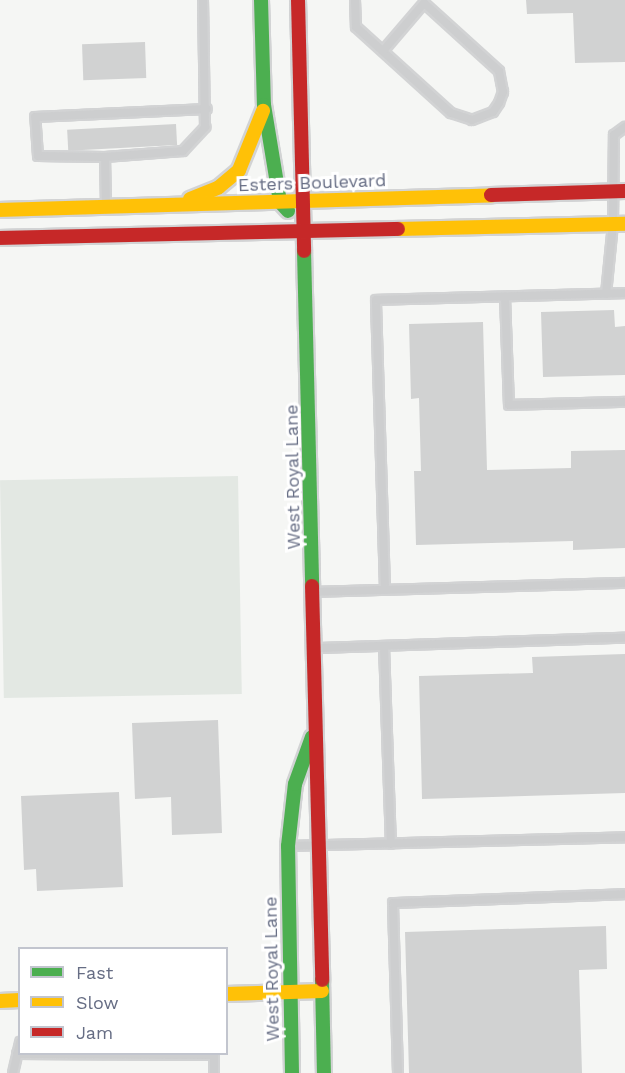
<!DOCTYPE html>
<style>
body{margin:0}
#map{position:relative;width:625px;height:1073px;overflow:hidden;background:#f5f6f4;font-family:"Work Sans",sans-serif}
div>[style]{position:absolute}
.green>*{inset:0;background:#e3e8e3;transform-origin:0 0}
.building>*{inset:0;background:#d1d2d2;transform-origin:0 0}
.roads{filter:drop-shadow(2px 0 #d2d3d4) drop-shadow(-2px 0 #d2d3d4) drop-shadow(0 2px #d2d3d4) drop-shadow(0 -2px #d2d3d4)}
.lane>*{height:8px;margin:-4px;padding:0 4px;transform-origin:4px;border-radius:4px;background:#cdcecf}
.fast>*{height:14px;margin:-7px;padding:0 7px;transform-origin:7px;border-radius:7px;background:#4caf50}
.slow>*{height:14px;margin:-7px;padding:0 7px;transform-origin:7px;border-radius:7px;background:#ffc107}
.jam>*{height:14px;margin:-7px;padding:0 7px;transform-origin:7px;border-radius:7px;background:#c62828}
span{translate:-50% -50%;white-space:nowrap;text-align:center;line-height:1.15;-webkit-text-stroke:6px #fff;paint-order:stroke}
.street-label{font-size:18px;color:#666d84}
.legend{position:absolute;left:18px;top:947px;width:210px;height:108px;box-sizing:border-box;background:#fff;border:2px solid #c2c5ce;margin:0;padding:8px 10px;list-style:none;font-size:18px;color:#666d84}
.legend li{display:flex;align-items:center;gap:12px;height:30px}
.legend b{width:30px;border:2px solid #c2c5ce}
</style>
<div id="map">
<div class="green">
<div style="left:238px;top:476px;width:218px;height:238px;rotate:89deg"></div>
</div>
<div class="building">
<div style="clip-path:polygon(526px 0,625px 0,625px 62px,575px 63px,573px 13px,527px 14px)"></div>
<div style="left:145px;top:42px;width:36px;height:63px;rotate:88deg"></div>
<div style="left:176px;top:124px;width:21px;height:109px;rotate:87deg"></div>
<div style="clip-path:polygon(614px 310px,615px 327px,625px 326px,625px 375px,543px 377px,541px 312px)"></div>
<div style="clip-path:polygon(483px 322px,487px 470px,571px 468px,571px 451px,625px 450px,625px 548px,573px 550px,573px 541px,416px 545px,414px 471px,421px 471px,419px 398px,411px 399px,409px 324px)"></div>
<div style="clip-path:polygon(625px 654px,625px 793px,422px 799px,419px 676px,533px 673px,532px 657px)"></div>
<div style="clip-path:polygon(218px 720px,222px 833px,172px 835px,171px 797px,135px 799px,132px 723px)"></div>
<div style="clip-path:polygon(119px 792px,123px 887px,37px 891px,36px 869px,24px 870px,21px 796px)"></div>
<div style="clip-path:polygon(606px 926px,607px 969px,579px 970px,582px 1073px,409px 1073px,405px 932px)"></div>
</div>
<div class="roads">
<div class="lane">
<div style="left:355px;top:0;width:27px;rotate:88deg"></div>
<div style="left:356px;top:27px;width:128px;rotate:42.2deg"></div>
<div style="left:451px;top:113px;width:22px;rotate:18deg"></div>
<div style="left:472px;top:120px;width:22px;rotate:-21deg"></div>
<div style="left:493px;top:112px;width:11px;rotate:-56deg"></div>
<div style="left:499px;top:103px;width:12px;rotate:-70deg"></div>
<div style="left:503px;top:92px;width:21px;rotate:-101deg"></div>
<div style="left:499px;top:71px;width:101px;rotate:-137.8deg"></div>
<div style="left:424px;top:3px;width:63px;rotate:130.5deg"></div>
<div style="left:105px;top:157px;width:67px;rotate:-179.1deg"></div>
<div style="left:38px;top:156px;width:39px;rotate:-94deg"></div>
<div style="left:35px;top:117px;width:172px;rotate:-2.7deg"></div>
<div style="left:106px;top:205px;width:48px;rotate:-91.2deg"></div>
<div style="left:105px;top:157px;width:78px;rotate:-4.4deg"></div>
<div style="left:183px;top:151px;width:33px;rotate:-47deg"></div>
<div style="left:205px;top:127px;width:127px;rotate:-90.9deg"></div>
<div style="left:606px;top:294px;width:70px;rotate:-84.3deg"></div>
<div style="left:613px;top:224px;width:89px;rotate:-89.4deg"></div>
<div style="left:614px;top:135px;width:14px;rotate:-36deg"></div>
<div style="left:505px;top:297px;width:108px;rotate:87.9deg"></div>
<div style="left:509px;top:405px;width:116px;rotate:-1.5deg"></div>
<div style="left:385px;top:589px;width:289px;rotate:-91.8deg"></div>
<div style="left:376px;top:300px;width:249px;rotate:-1.6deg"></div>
<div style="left:315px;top:592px;width:310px;rotate:-1.7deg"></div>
<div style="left:384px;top:646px;width:198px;rotate:88deg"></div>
<div style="left:316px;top:648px;width:309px;rotate:-1.9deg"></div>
<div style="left:291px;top:846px;width:334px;rotate:-1.5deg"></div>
<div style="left:17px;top:1054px;width:197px;rotate:0.3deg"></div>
<div style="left:214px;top:1055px;width:18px;rotate:90deg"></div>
<div style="left:13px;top:1073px;width:32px;rotate:-77deg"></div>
<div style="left:398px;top:1073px;width:170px;rotate:-91.7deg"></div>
<div style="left:393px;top:903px;width:232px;rotate:-2.2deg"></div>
</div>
<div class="fast">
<div style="left:261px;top:0;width:105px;rotate:88.4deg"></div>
<div style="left:264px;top:105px;width:98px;rotate:80.6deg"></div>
<div style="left:280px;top:202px;width:12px;rotate:48deg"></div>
<div style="left:304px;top:251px;width:335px;rotate:88.6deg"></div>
<div style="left:322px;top:980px;width:93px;rotate:88.8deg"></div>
<div style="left:292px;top:1073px;width:227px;rotate:-91deg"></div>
<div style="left:288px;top:846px;width:62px;rotate:-83.6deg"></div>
<div style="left:295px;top:784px;width:50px;rotate:-70.1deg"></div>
</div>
<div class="slow">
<div style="left:190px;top:199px;width:31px;rotate:-22deg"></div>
<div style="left:219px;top:187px;width:26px;rotate:-40deg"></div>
<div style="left:239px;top:170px;width:64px;rotate:-67.9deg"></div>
<div style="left:0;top:210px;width:491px;rotate:-1.7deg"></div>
<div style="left:398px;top:229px;width:227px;rotate:-1.3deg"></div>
<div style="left:226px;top:994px;width:96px;rotate:-1.8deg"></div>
<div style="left:0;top:1001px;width:20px;rotate:-3deg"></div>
</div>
<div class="jam">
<div style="left:298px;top:0;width:251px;rotate:88.6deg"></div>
<div style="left:491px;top:195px;width:134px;rotate:-1.7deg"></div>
<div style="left:0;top:238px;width:398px;rotate:-1.3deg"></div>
<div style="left:312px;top:586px;width:394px;rotate:88.5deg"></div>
</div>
</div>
<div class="street-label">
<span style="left:312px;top:183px;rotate:-2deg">Esters Boulevard</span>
<span style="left:293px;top:477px;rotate:-91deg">West Royal Lane</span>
<span style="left:272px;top:969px;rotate:-91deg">West Royal Lane</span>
</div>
<ul class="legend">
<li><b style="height:8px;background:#4caf50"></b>Fast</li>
<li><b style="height:8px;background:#ffc107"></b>Slow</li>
<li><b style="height:8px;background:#c62828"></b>Jam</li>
</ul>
</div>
